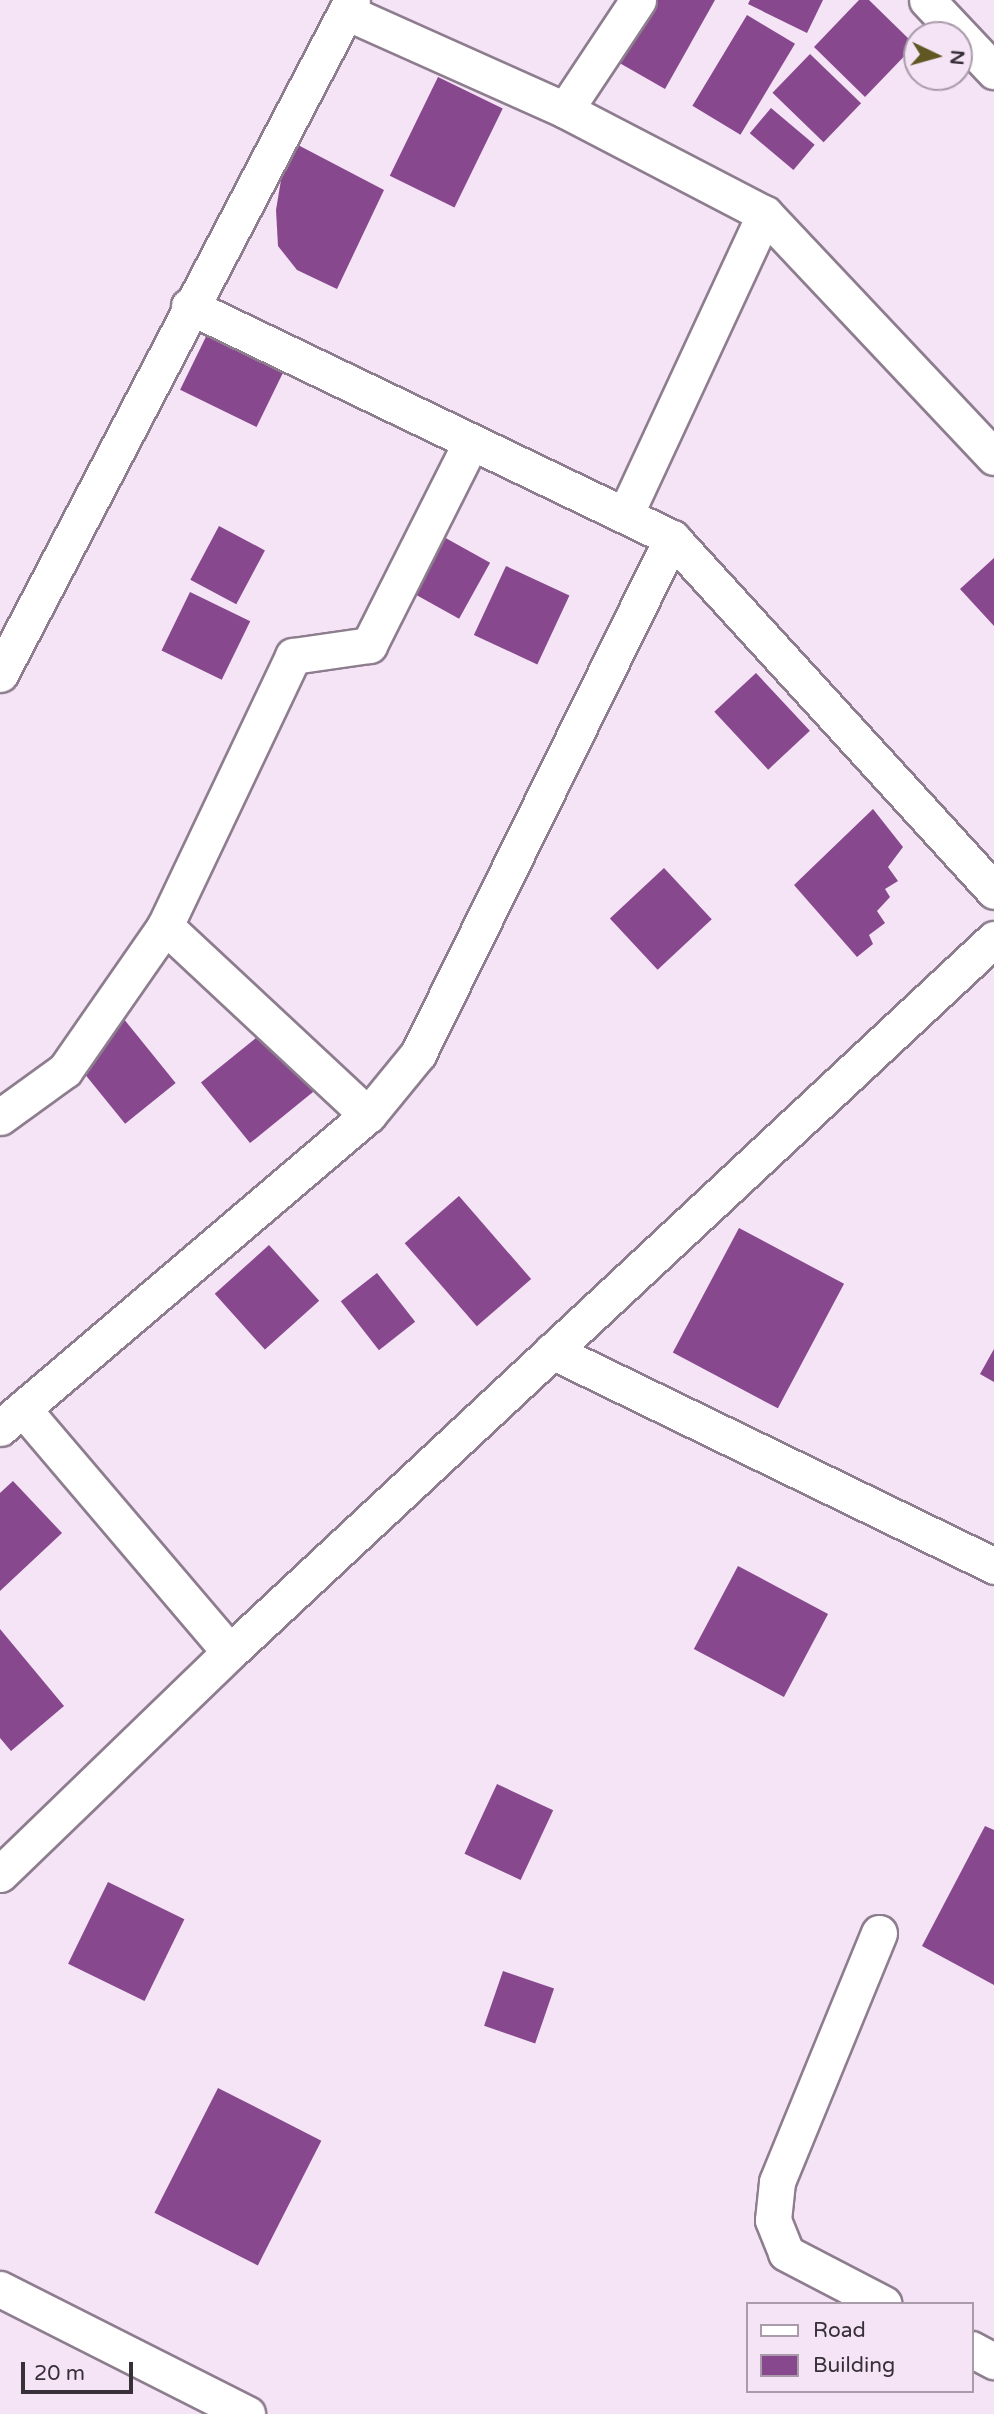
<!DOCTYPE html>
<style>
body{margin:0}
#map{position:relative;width:994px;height:2414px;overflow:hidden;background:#f5e3f6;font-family:"Varela Round",sans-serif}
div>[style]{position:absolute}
.building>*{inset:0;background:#87488d;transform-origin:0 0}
.roads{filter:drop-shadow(2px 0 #8d7d8e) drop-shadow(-2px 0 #8d7d8e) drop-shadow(0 2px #8d7d8e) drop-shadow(0 -2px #8d7d8e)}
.minor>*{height:35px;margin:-17.5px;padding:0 17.5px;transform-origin:17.5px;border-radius:17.5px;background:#fff}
span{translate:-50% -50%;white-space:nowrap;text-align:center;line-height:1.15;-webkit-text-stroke:7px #f5e3f6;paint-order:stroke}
.legend{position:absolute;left:746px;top:2302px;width:228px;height:91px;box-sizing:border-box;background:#f5e3f6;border:2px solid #a99baa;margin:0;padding:9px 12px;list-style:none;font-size:21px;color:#373038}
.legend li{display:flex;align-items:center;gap:14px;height:35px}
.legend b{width:35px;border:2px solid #a99baa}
.north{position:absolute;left:903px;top:21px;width:70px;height:70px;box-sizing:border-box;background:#f5e3f6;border:2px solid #a99baa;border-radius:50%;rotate:95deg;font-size:19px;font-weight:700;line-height:28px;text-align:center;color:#373038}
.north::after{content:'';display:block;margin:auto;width:24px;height:32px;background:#615723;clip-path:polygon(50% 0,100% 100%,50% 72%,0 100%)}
.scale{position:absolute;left:21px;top:2362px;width:112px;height:32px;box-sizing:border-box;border:4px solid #373038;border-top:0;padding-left:9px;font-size:21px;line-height:24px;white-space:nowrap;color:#373038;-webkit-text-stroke:5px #f5e3f6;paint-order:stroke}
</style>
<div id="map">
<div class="building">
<div style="clip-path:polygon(650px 0,715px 0,665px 89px,616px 61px)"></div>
<div style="clip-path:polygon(750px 0,823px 0,807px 33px,748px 4px)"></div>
<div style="clip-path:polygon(859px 0,869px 0,915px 45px,865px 97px,814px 47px)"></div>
<div style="left:747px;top:15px;width:56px;height:106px;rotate:31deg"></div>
<div style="left:810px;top:54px;width:71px;height:54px;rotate:44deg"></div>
<div style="left:438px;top:77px;width:72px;height:110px;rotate:26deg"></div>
<div style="left:771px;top:108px;width:57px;height:33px;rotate:40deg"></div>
<div style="clip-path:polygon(298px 145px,384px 190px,337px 289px,297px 270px,278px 246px,276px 210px,282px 174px)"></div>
<div style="left:220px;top:308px;width:85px;height:91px;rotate:26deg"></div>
<div style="left:219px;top:526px;width:52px;height:61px;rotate:28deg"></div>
<div style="left:442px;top:536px;width:55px;height:64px;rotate:29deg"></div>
<div style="clip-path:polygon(994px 558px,994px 626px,960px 589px)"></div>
<div style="left:506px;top:566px;width:70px;height:76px;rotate:25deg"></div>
<div style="left:190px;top:592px;width:67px;height:65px;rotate:26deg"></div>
<div style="left:756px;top:673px;width:79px;height:57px;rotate:47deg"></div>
<div style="clip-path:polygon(873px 809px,903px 847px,888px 867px,898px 881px,885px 889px,890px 897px,877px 911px,885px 923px,869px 935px,873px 944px,857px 957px,794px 885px)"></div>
<div style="left:664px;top:868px;width:70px;height:74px;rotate:47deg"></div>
<div style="left:119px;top:1013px;width:90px;height:65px;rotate:51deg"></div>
<div style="left:267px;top:1029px;width:78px;height:85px;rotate:51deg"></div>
<div style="left:459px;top:1196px;width:110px;height:72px;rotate:49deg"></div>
<div style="left:739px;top:1228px;width:119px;height:141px;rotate:28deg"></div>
<div style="left:269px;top:1245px;width:75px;height:73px;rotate:48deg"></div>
<div style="left:377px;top:1273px;width:62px;height:46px;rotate:52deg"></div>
<div style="clip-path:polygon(994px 1349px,994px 1382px,980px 1374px)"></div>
<div style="clip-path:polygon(13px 1481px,62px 1533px,0 1591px,0 1493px)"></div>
<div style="left:738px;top:1566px;width:102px;height:94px;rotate:28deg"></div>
<div style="clip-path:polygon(0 1629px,64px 1706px,11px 1751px,0 1738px)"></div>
<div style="left:497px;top:1784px;width:62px;height:77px;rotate:25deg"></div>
<div style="clip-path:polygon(985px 1826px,994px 1830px,994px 1985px,922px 1946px)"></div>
<div style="left:108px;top:1882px;width:85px;height:91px;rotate:26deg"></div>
<div style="left:503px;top:1971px;width:54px;height:58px;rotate:19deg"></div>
<div style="left:218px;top:2088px;width:116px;height:140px;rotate:27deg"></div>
</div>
<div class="roads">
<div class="minor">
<div style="left:927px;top:0;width:98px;rotate:46.7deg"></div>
<div style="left:346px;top:12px;width:240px;rotate:24.1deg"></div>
<div style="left:565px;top:110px;width:225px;rotate:27.5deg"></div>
<div style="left:765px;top:214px;width:334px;rotate:46.7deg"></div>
<div style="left:565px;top:110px;width:132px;rotate:-56.4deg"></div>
<div style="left:189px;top:306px;width:536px;rotate:25.66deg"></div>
<div style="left:672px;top:538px;width:478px;rotate:47.6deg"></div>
<div style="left:625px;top:515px;width:332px;rotate:-65.1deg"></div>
<div style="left:0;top:674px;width:760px;rotate:-62.42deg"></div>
<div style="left:165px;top:926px;width:277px;rotate:43deg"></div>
<div style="left:0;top:1117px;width:80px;rotate:-35.9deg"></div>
<div style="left:65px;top:1070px;width:175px;rotate:-55.2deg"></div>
<div style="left:165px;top:926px;width:299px;rotate:-64.6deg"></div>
<div style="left:293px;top:656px;width:77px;rotate:-8.2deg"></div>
<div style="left:369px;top:645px;width:227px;rotate:-63.3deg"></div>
<div style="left:552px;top:1351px;width:492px;rotate:25.9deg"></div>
<div style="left:23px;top:1409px;width:319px;rotate:49.6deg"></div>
<div style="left:0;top:1428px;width:483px;rotate:-40.4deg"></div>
<div style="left:368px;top:1115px;width:79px;rotate:-50.7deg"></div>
<div style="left:418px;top:1054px;width:575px;rotate:-63.79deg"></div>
<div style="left:0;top:1874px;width:320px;rotate:-44deg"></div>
<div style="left:230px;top:1652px;width:1045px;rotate:-43.02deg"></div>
<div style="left:879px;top:1933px;width:269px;rotate:112.3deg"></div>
<div style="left:777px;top:2182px;width:38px;rotate:96deg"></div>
<div style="left:773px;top:2220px;width:35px;rotate:68deg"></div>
<div style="left:786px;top:2253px;width:110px;rotate:27.5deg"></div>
<div style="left:0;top:2289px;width:277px;rotate:26.8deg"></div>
<div style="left:971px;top:2349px;width:26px;rotate:28deg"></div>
</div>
</div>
<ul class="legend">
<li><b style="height:9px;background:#fff"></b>Road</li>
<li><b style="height:19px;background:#87488d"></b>Building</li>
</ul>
<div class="north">N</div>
<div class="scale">20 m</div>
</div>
